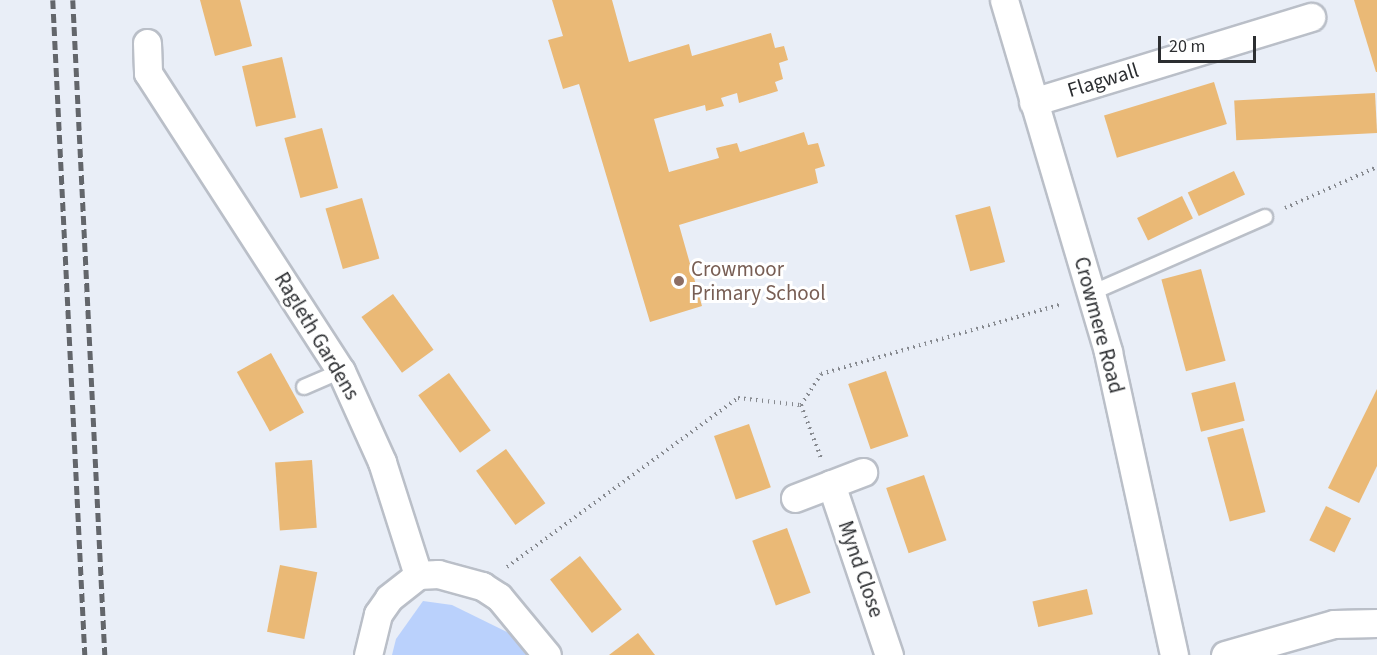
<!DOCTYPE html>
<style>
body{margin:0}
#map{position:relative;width:1377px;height:655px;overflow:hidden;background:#e9eef7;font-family:"Source Sans 3",sans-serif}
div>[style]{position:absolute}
.green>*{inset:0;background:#bad1fc}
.building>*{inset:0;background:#eab976;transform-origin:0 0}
.path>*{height:4px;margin-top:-2px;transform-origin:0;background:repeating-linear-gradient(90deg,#878a90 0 1.5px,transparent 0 6px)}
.roads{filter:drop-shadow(2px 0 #babfc8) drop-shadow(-2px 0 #babfc8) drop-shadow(0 2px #babfc8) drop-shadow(0 -2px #babfc8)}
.lane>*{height:14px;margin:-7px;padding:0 7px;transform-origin:7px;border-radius:7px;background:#fff}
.street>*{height:27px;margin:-13.5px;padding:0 13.5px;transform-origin:13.5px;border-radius:13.5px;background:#fff}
.rail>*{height:4.5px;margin-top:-2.25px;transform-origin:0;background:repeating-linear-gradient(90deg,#63666b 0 9px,transparent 0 13.5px)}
.dots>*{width:16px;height:16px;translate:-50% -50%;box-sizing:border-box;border:3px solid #fff;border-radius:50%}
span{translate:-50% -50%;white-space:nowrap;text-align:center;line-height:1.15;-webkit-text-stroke:6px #fff;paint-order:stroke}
.street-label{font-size:21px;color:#2c2e31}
.education-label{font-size:21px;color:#785e54}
.left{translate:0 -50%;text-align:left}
.scale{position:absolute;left:1158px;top:36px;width:98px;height:27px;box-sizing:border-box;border:3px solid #2c2e31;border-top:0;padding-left:8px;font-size:18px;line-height:21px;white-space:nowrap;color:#2c2e31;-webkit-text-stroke:4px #fff;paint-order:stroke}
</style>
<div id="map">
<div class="green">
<div style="clip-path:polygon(423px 601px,452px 605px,509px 633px,527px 655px,392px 655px,396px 639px)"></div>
</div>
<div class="building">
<div style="clip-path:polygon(200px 0,240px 0,252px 46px,215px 56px)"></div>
<div style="clip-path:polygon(552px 0,612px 0,629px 62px,689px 44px,692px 56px,771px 33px,775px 48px,784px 46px,788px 60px,779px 63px,783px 79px,775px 82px,778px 91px,739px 103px,737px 93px,721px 98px,724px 106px,706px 111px,705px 105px,654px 119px,669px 172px,719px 158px,716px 148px,737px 143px,740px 152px,804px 132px,808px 145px,818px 143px,825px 166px,815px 169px,818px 183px,679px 225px,702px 306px,650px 322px,579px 84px,563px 89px,548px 40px,563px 36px)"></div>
<div style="clip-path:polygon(1354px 0,1377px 0,1377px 72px,1376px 72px)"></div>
<div style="left:282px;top:57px;width:62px;height:41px;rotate:77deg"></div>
<div style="left:1214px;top:82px;width:44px;height:115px;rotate:73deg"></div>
<div style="left:1375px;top:93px;width:40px;height:141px;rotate:87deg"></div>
<div style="left:322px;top:128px;width:62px;height:39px;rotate:75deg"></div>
<div style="left:1234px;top:171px;width:26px;height:51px;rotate:65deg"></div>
<div style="left:1182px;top:196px;width:25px;height:50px;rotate:64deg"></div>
<div style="left:362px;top:198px;width:63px;height:38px;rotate:74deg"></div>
<div style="left:990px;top:206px;width:58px;height:36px;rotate:75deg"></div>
<div style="left:1201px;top:269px;width:95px;height:41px;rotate:75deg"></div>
<div style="left:393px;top:294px;width:69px;height:39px;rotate:54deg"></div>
<div style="left:271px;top:353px;width:68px;height:39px;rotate:61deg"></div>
<div style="left:886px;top:371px;width:69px;height:40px;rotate:71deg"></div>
<div style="left:449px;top:373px;width:71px;height:38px;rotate:54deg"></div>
<div style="left:1235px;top:382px;width:40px;height:45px;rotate:76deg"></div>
<div style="clip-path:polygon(1377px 389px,1377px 466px,1359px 503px,1328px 488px)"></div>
<div style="left:749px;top:424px;width:67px;height:37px;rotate:71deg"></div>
<div style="left:1243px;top:428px;width:87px;height:37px;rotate:75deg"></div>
<div style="left:506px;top:449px;width:67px;height:37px;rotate:54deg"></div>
<div style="left:312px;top:460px;width:68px;height:37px;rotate:86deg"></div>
<div style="left:924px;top:475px;width:69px;height:40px;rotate:71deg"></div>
<div style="left:1326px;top:506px;width:28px;height:38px;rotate:26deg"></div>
<div style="left:787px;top:528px;width:69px;height:37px;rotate:70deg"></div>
<div style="left:580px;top:556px;width:68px;height:38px;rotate:52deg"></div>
<div style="left:280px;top:565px;width:38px;height:68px;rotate:11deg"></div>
<div style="left:1087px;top:589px;width:26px;height:56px;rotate:77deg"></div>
<div style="clip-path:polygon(638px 633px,655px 655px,609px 655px)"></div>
</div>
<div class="path">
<div style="left:1285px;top:208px;width:101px;rotate:-24deg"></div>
<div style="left:801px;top:405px;width:57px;rotate:69.3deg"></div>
<div style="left:507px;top:567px;width:286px;rotate:-36.2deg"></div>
<div style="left:738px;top:398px;width:63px;rotate:6.3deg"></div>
<div style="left:801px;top:405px;width:37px;rotate:-57deg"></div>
<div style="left:821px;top:374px;width:251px;rotate:-16.2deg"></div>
</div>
<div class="roads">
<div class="lane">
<div style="left:1091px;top:293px;width:190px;rotate:-23.6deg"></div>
<div style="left:304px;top:387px;width:40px;rotate:-23.4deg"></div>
</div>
<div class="street">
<div style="left:1004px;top:0;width:367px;rotate:73.5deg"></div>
<div style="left:1108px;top:352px;width:310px;rotate:77.7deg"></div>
<div style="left:147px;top:43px;width:30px;rotate:88deg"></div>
<div style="left:148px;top:73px;width:355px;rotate:57.1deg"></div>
<div style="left:341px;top:371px;width:100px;rotate:65.7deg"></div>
<div style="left:382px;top:462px;width:119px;rotate:72.3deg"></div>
<div style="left:1033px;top:102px;width:291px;rotate:-17deg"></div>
<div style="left:831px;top:484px;width:181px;rotate:71.3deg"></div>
<div style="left:795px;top:498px;width:73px;rotate:-20.9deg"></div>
<div style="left:368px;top:655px;width:42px;rotate:-76.3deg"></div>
<div style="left:378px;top:614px;width:19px;rotate:-55deg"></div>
<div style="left:389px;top:598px;width:37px;rotate:-38deg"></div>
<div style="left:418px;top:575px;width:20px;rotate:-3deg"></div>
<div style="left:438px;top:574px;width:46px;rotate:15.3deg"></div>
<div style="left:482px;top:586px;width:20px;rotate:33deg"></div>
<div style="left:499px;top:597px;width:75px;rotate:50.4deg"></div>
<div style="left:1225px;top:655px;width:113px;rotate:-15.9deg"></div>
<div style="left:1334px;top:624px;width:43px;rotate:-1.3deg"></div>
</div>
</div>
<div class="rail">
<div style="left:53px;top:0;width:656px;rotate:87.2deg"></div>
<div style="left:73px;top:0;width:656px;rotate:87.2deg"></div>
</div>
<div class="dots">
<div style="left:679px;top:281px;background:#8d6e63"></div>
</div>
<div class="street-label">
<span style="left:1103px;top:80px;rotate:-17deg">Flagwall</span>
<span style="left:1099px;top:325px;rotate:75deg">Crowmere Road</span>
<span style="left:317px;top:336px;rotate:59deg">Ragleth Gardens</span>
<span style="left:861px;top:569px;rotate:71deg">Mynd Close</span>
</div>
<div class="education-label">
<span class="left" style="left:691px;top:281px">Crowmoor<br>Primary School</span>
</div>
<div class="scale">20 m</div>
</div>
